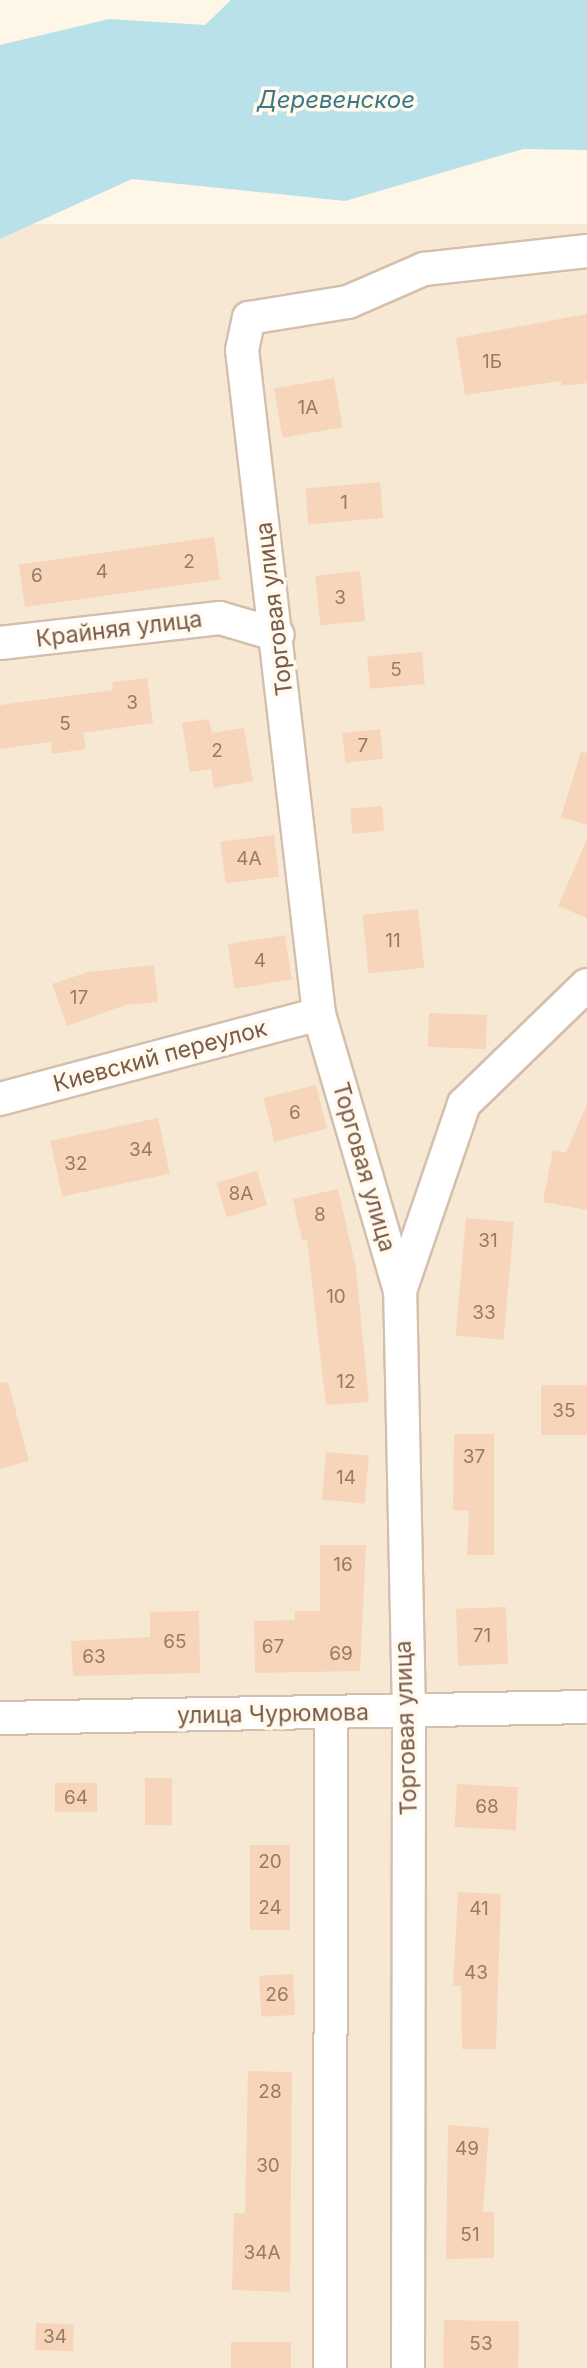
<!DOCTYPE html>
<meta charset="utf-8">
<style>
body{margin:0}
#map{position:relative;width:587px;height:2368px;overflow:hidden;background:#fef6e6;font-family:Inter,sans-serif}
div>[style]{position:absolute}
.residential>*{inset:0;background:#f7e8d3;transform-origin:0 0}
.water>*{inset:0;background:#b8e1ea}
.building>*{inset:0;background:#f6d5bb;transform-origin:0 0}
.roads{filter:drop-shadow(2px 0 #d4bfad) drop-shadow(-2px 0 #d4bfad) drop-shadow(0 2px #d4bfad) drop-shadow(0 -2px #d4bfad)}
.minor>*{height:32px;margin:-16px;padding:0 16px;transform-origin:16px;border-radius:16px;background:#fff}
span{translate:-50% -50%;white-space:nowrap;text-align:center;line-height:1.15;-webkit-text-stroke:7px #fff9ee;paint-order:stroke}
.number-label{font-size:19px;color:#997a64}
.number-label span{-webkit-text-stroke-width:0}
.street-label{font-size:23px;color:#7a5b47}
.water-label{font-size:24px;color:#3c7988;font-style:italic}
</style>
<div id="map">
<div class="residential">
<div style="left:587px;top:224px;width:2144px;height:594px;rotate:90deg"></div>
</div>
<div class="water">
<div style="clip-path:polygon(231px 0,587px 0,587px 150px,523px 149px,345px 201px,132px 179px,0 239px,0 45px,109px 19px,205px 25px)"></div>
</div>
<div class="building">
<div style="clip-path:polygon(587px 314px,587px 383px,561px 386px,561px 381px,465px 395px,456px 338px)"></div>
<div style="left:334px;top:378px;width:50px;height:61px;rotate:80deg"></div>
<div style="left:380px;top:482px;width:36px;height:75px;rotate:85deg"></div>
<div style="left:214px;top:537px;width:43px;height:197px;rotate:82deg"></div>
<div style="left:360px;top:571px;width:50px;height:45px;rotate:84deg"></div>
<div style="left:422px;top:652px;width:32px;height:55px;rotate:85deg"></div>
<div style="clip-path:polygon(147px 678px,153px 723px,83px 733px,86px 749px,52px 754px,51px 742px,0 749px,0 705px,113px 690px,112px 682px)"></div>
<div style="clip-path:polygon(209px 719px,212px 733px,244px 728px,253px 781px,214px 788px,211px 769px,190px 772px,182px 723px)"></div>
<div style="left:380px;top:729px;width:30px;height:38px;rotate:84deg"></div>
<div style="clip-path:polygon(581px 752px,587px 753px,587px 825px,561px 817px)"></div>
<div style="left:382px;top:806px;width:25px;height:32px;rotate:85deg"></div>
<div style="left:274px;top:835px;width:42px;height:54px;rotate:83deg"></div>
<div style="clip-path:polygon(587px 839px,587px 918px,558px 906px)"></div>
<div style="left:418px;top:909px;width:59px;height:56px;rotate:84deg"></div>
<div style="left:285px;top:935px;width:45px;height:58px;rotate:81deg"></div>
<div style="clip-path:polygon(154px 965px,158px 1002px,125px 1005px,67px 1026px,52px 984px,88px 972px)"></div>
<div style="left:429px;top:1013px;width:58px;height:34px;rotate:2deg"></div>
<div style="left:316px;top:1085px;width:45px;height:54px;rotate:76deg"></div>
<div style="clip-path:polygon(587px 1104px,587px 1210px,543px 1202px,553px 1150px,566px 1153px)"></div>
<div style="left:158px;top:1118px;width:57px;height:110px;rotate:78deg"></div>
<div style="left:257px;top:1171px;width:36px;height:42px;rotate:74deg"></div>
<div style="clip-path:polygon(338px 1189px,356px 1268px,369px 1402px,326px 1405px,307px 1240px,302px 1241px,293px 1199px)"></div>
<div style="left:466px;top:1218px;width:48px;height:118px;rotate:5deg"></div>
<div style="clip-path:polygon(8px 1382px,29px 1461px,0 1469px,0 1383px)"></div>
<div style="left:587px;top:1385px;width:50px;height:46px;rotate:90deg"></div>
<div style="clip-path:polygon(454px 1434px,494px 1434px,494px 1555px,467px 1555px,469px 1511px,453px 1510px)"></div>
<div style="left:326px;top:1452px;width:43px;height:48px;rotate:5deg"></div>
<div style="clip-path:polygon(320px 1545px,366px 1545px,360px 1671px,255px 1673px,254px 1621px,295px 1620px,295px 1611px,320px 1611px)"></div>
<div style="left:506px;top:1607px;width:57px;height:50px;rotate:88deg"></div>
<div style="clip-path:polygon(199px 1611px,200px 1673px,73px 1676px,71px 1641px,150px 1637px,150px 1612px)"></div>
<div style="left:145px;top:1778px;width:27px;height:47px"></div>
<div style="left:55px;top:1783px;width:42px;height:29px"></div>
<div style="left:457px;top:1784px;width:61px;height:43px;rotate:3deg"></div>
<div style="left:250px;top:1845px;width:40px;height:85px"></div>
<div style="clip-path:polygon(458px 1892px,501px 1894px,496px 2049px,462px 2049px,461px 1986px,453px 1986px)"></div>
<div style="left:293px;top:1974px;width:41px;height:34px;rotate:87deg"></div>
<div style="clip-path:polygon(248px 2071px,292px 2072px,290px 2292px,232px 2290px,234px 2213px,245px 2213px)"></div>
<div style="clip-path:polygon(448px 2125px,489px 2128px,483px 2212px,494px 2212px,494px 2258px,446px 2259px)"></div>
<div style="left:444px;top:2320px;width:75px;height:48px;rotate:1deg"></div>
<div style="left:36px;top:2323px;width:38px;height:27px;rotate:2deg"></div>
<div style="left:291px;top:2342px;width:26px;height:60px;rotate:90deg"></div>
</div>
<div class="roads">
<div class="minor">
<div style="left:0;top:643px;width:221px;rotate:-6.5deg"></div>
<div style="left:220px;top:618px;width:60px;rotate:16.3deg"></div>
<div style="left:0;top:1099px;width:330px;rotate:-14.9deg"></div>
<div style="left:400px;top:1291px;width:198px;rotate:-71.1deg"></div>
<div style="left:464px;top:1104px;width:171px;rotate:-44.1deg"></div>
<div style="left:0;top:1718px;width:587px;rotate:-1.07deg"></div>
<div style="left:330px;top:2368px;width:655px;rotate:-89.91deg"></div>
<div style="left:408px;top:2368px;width:655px;rotate:-89.91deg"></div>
<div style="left:409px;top:1713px;width:422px;rotate:-91.2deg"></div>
<div style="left:400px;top:1291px;width:289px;rotate:-106.3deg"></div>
<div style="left:319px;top:1014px;width:668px;rotate:-96.61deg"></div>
<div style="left:242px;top:350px;width:33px;rotate:-78deg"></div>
<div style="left:249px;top:318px;width:100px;rotate:-9.2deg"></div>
<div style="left:348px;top:302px;width:83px;rotate:-23.5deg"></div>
<div style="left:424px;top:269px;width:164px;rotate:-6.3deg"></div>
</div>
</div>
<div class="number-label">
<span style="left:492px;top:362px">1Б</span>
<span style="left:308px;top:408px">1А</span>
<span style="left:344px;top:503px">1</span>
<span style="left:189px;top:562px">2</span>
<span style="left:102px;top:572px">4</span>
<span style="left:37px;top:576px">6</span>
<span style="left:340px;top:598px">3</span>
<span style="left:396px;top:670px">5</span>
<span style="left:132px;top:703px">3</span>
<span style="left:65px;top:724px">5</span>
<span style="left:363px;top:746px">7</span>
<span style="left:217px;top:751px">2</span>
<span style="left:249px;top:859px">4А</span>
<span style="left:393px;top:941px">11</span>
<span style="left:260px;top:961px">4</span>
<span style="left:79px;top:998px">17</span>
<span style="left:295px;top:1113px">6</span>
<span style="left:141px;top:1150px">34</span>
<span style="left:76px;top:1164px">32</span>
<span style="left:241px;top:1194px">8А</span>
<span style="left:320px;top:1215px">8</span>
<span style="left:488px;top:1241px">31</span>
<span style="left:336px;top:1297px">10</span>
<span style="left:484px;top:1313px">33</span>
<span style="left:346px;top:1382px">12</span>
<span style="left:564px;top:1411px">35</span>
<span style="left:474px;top:1457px">37</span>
<span style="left:346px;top:1478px">14</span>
<span style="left:343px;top:1565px">16</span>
<span style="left:482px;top:1636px">71</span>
<span style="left:175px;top:1642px">65</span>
<span style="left:273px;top:1647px">67</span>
<span style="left:341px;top:1654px">69</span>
<span style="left:94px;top:1657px">63</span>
<span style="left:76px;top:1798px">64</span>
<span style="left:487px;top:1807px">68</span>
<span style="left:270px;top:1862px">20</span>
<span style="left:270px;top:1908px">24</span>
<span style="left:479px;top:1909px">41</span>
<span style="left:476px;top:1973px">43</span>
<span style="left:277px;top:1995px">26</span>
<span style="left:270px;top:2092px">28</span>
<span style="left:467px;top:2149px">49</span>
<span style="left:268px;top:2166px">30</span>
<span style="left:470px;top:2235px">51</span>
<span style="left:262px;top:2253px">34А</span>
<span style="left:55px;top:2337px">34</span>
<span style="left:481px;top:2344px">53</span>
</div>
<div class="street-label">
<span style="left:274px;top:609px;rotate:-97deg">Торговая улица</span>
<span style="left:119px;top:629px;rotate:-7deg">Крайняя улица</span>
<span style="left:160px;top:1056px;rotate:-15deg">Киевский переулок</span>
<span style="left:364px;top:1167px;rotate:74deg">Торговая улица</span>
<span style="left:273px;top:1714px;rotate:-1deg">улица Чурюмова</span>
<span style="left:406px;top:1728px;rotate:-92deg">Торговая улица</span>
</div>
<div class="water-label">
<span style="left:336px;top:100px">Деревенское</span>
</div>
</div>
